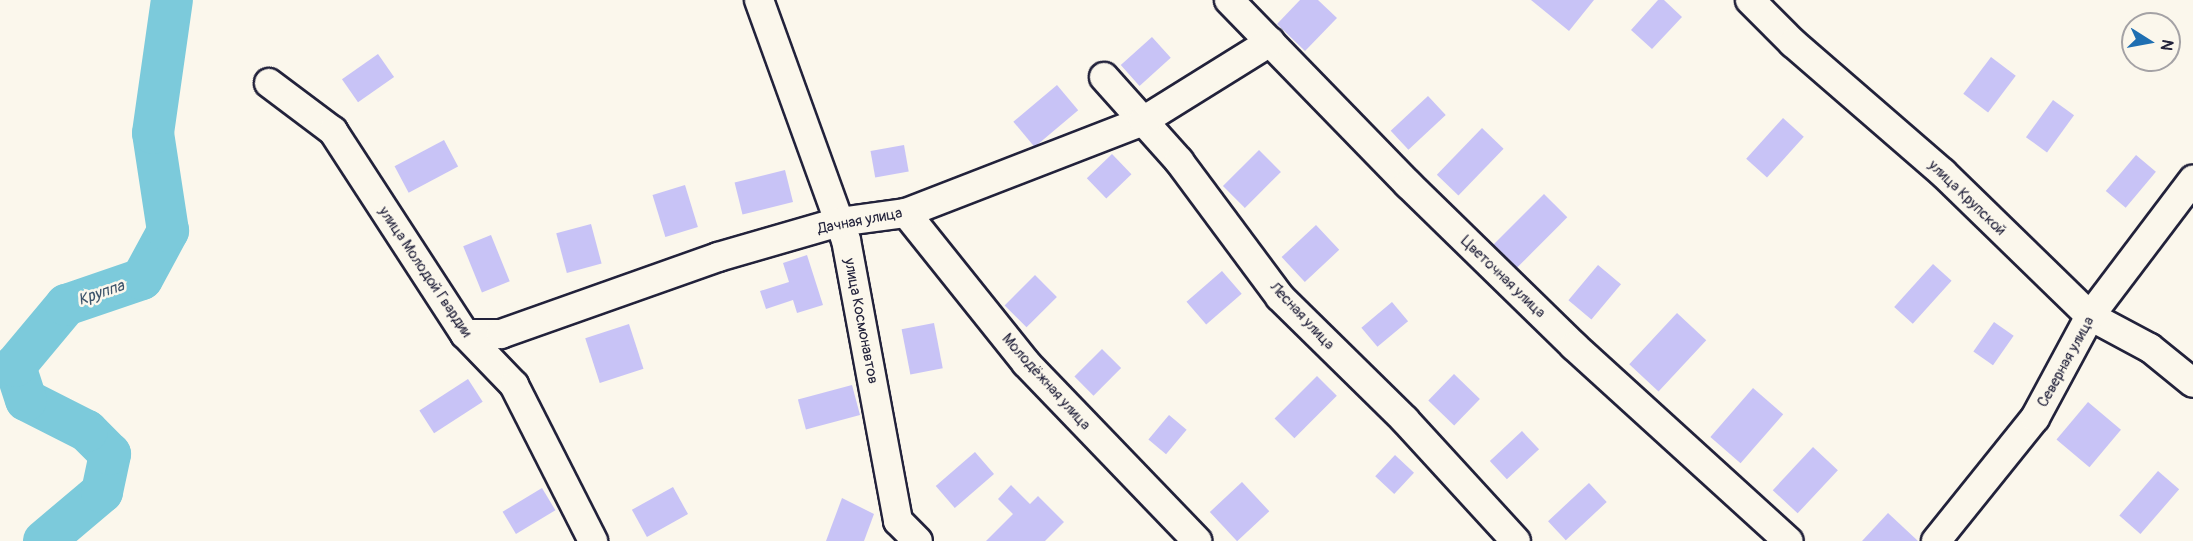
<!DOCTYPE html>
<meta charset="utf-8">
<style>
body{margin:0}
#map{position:relative;width:2193px;height:541px;overflow:hidden;background:#fbf7ec;font-family:Pangolin,sans-serif}
div>[style]{position:absolute}
.river>*{height:42px;margin:-21px;padding:0 21px;transform-origin:21px;border-radius:21px;background:#7ccadb}
.building>*{inset:0;background:#c8c3f6;transform-origin:0 0}
.roads{filter:drop-shadow(2px 0 #22223b) drop-shadow(-2px 0 #22223b) drop-shadow(0 2px #22223b) drop-shadow(0 -2px #22223b)}
.street>*{height:28px;margin:-14px;padding:0 14px;transform-origin:14px;border-radius:14px;background:#fbf7ec}
span{translate:-50% -50%;white-space:nowrap;text-align:center;line-height:1.15;-webkit-text-stroke:5px #fbf7ec;paint-order:stroke}
.street-label{font-size:15px;color:#22223b}
.water-label{font-size:16px;color:#3d546b;font-style:italic}
.north{position:absolute;left:2121px;top:12px;width:60px;height:60px;box-sizing:border-box;background:#fbf7ec;border:2px solid #a4a2a5;border-radius:50%;rotate:101deg;font-size:16px;font-weight:700;line-height:24px;text-align:center;color:#22223b}
.north::after{content:'';display:block;margin:auto;width:21px;height:27px;background:#1f6fb2;clip-path:polygon(50% 0,100% 100%,50% 72%,0 100%)}
</style>
<div id="map">
<div class="river">
<div style="left:44px;top:541px;width:76px;rotate:-40.2deg"></div>
<div style="left:102px;top:492px;width:39px;rotate:-78deg"></div>
<div style="left:110px;top:454px;width:33px;rotate:-135deg"></div>
<div style="left:87px;top:431px;width:68px;rotate:-153.1deg"></div>
<div style="left:26px;top:400px;width:36px;rotate:-108deg"></div>
<div style="left:15px;top:366px;width:80px;rotate:-50.1deg"></div>
<div style="left:66px;top:305px;width:80px;rotate:-18.9deg"></div>
<div style="left:142px;top:279px;width:55px;rotate:-61.6deg"></div>
<div style="left:168px;top:231px;width:99px;rotate:-98.7deg"></div>
<div style="left:153px;top:133px;width:134px;rotate:-81.9deg"></div>
</div>
<div class="building">
<div style="clip-path:polygon(1300px 0,1318px 0,1337px 18px,1305px 51px,1277px 24px)"></div>
<div style="clip-path:polygon(1531px 0,1594px 0,1569px 31px)"></div>
<div style="clip-path:polygon(1658px 0,1664px 0,1682px 17px,1652px 49px,1631px 30px)"></div>
<div style="left:1152px;top:37px;width:28px;height:42px;rotate:48deg"></div>
<div style="left:378px;top:54px;width:28px;height:44px;rotate:55deg"></div>
<div style="left:1991px;top:57px;width:31px;height:46px;rotate:37deg"></div>
<div style="left:1057px;top:85px;width:33px;height:57px;rotate:50deg"></div>
<div style="left:1428px;top:96px;width:26px;height:51px;rotate:47deg"></div>
<div style="left:2053px;top:100px;width:26px;height:46px;rotate:36deg"></div>
<div style="left:1783px;top:118px;width:28px;height:55px;rotate:42deg"></div>
<div style="left:1482px;top:128px;width:30px;height:65px;rotate:44deg"></div>
<div style="left:444px;top:140px;width:30px;height:56px;rotate:62deg"></div>
<div style="left:904px;top:145px;width:27px;height:34px;rotate:80deg"></div>
<div style="left:1259px;top:150px;width:31px;height:51px;rotate:45deg"></div>
<div style="left:1112px;top:154px;width:28px;height:35px;rotate:46deg"></div>
<div style="left:2136px;top:155px;width:26px;height:47px;rotate:40deg"></div>
<div style="left:785px;top:170px;width:33px;height:52px;rotate:76deg"></div>
<div style="left:685px;top:185px;width:44px;height:34px;rotate:73deg"></div>
<div style="left:1544px;top:194px;width:33px;height:71px;rotate:45deg"></div>
<div style="left:591px;top:224px;width:41px;height:36px;rotate:75deg"></div>
<div style="left:1316px;top:225px;width:34px;height:47px;rotate:47deg"></div>
<div style="left:491px;top:235px;width:50px;height:30px;rotate:68deg"></div>
<div style="clip-path:polygon(807px 255px,823px 305px,797px 313px,793px 300px,766px 309px,760px 291px,789px 282px,783px 263px)"></div>
<div style="left:1933px;top:264px;width:25px;height:58px;rotate:42deg"></div>
<div style="left:1598px;top:265px;width:30px;height:46px;rotate:40deg"></div>
<div style="left:1222px;top:271px;width:30px;height:47px;rotate:49deg"></div>
<div style="left:1035px;top:275px;width:31px;height:43px;rotate:45deg"></div>
<div style="left:1392px;top:302px;width:25px;height:40px;rotate:50deg"></div>
<div style="left:1677px;top:313px;width:40px;height:70px;rotate:43deg"></div>
<div style="left:1994px;top:322px;width:24px;height:36px;rotate:35deg"></div>
<div style="left:934px;top:323px;width:46px;height:33px;rotate:79deg"></div>
<div style="left:629px;top:324px;width:47px;height:46px;rotate:72deg"></div>
<div style="left:1102px;top:349px;width:27px;height:39px;rotate:45deg"></div>
<div style="left:1454px;top:374px;width:36px;height:37px;rotate:44deg"></div>
<div style="left:1317px;top:376px;width:28px;height:60px;rotate:45deg"></div>
<div style="left:468px;top:379px;width:27px;height:58px;rotate:57deg"></div>
<div style="left:852px;top:385px;width:31px;height:56px;rotate:75deg"></div>
<div style="left:1753px;top:388px;width:40px;height:65px;rotate:41deg"></div>
<div style="left:2088px;top:402px;width:43px;height:49px;rotate:40deg"></div>
<div style="left:1169px;top:415px;width:23px;height:32px;rotate:40deg"></div>
<div style="left:1522px;top:431px;width:25px;height:44px;rotate:47deg"></div>
<div style="left:1813px;top:447px;width:34px;height:59px;rotate:43deg"></div>
<div style="left:975px;top:452px;width:29px;height:52px;rotate:49deg"></div>
<div style="left:1395px;top:455px;width:26px;height:29px;rotate:43deg"></div>
<div style="left:2158px;top:471px;width:28px;height:59px;rotate:41deg"></div>
<div style="left:1242px;top:482px;width:40px;height:44px;rotate:47deg"></div>
<div style="left:1589px;top:483px;width:26px;height:56px;rotate:47deg"></div>
<div style="clip-path:polygon(1011px 485px,1030px 504px,1038px 496px,1064px 522px,1045px 541px,986px 541px,1013px 514px,998px 499px)"></div>
<div style="left:673px;top:487px;width:31px;height:47px;rotate:61deg"></div>
<div style="left:542px;top:488px;width:26px;height:46px;rotate:59deg"></div>
<div style="clip-path:polygon(842px 498px,874px 514px,864px 541px,826px 541px)"></div>
<div style="clip-path:polygon(1888px 513px,1918px 541px,1862px 541px)"></div>
</div>
<div class="roads">
<div class="street">
<div style="left:759px;top:0;width:255px;rotate:70.1deg"></div>
<div style="left:846px;top:240px;width:286px;rotate:79.5deg"></div>
<div style="left:898px;top:521px;width:28px;rotate:45deg"></div>
<div style="left:1229px;top:0;width:257px;rotate:45.8deg"></div>
<div style="left:1408px;top:184px;width:232px;rotate:44.3deg"></div>
<div style="left:1574px;top:346px;width:290px;rotate:42.3deg"></div>
<div style="left:1750px;top:0;width:61px;rotate:45deg"></div>
<div style="left:1793px;top:43px;width:198px;rotate:40.9deg"></div>
<div style="left:1943px;top:173px;width:205px;rotate:44.2deg"></div>
<div style="left:2090px;top:316px;width:68px;rotate:28.1deg"></div>
<div style="left:2150px;top:348px;width:55px;rotate:39.1deg"></div>
<div style="left:1104px;top:77px;width:113px;rotate:48.2deg"></div>
<div style="left:1179px;top:161px;width:169px;rotate:53.4deg"></div>
<div style="left:1280px;top:297px;width:175px;rotate:44.5deg"></div>
<div style="left:1405px;top:420px;width:164px;rotate:47.5deg"></div>
<div style="left:269px;top:83px;width:80px;rotate:36.9deg"></div>
<div style="left:333px;top:131px;width:242px;rotate:57deg"></div>
<div style="left:465px;top:334px;width:71px;rotate:46.1deg"></div>
<div style="left:514px;top:385px;width:175px;rotate:63.1deg"></div>
<div style="left:906px;top:213px;width:192px;rotate:51.3deg"></div>
<div style="left:1026px;top:363px;width:247px;rotate:46.1deg"></div>
<div style="left:465px;top:334px;width:36px"></div>
<div style="left:501px;top:334px;width:230px;rotate:-19.5deg"></div>
<div style="left:718px;top:257px;width:126px;rotate:-16.1deg"></div>
<div style="left:839px;top:222px;width:68px;rotate:-7.7deg"></div>
<div style="left:906px;top:213px;width:254px;rotate:-21.2deg"></div>
<div style="left:1143px;top:121px;width:150px;rotate:-31.9deg"></div>
<div style="left:1936px;top:541px;width:158px;rotate:-51.2deg"></div>
<div style="left:2035px;top:418px;width:116px;rotate:-61.7deg"></div>
<div style="left:2090px;top:316px;width:171px;rotate:-52.9deg"></div>
</div>
</div>
<div class="street-label">
<span style="left:1967px;top:198px;rotate:44deg">улица Крупской</span>
<span style="left:860px;top:221px;rotate:-11deg">Дачная улица</span>
<span style="left:425px;top:272px;rotate:56deg">улица Молодой Гвардии</span>
<span style="left:1503px;top:277px;rotate:44deg">Цветочная улица</span>
<span style="left:1302px;top:316px;rotate:47deg">Лесная улица</span>
<span style="left:861px;top:321px;rotate:79deg">улица Космонавтов</span>
<span style="left:2066px;top:362px;rotate:-61deg">Северная улица</span>
<span style="left:1046px;top:382px;rotate:48deg">Молодёжная улица</span>
</div>
<div class="water-label">
<span style="left:101px;top:293px;rotate:-19deg">Круппа</span>
</div>
<div class="north">N</div>
</div>
